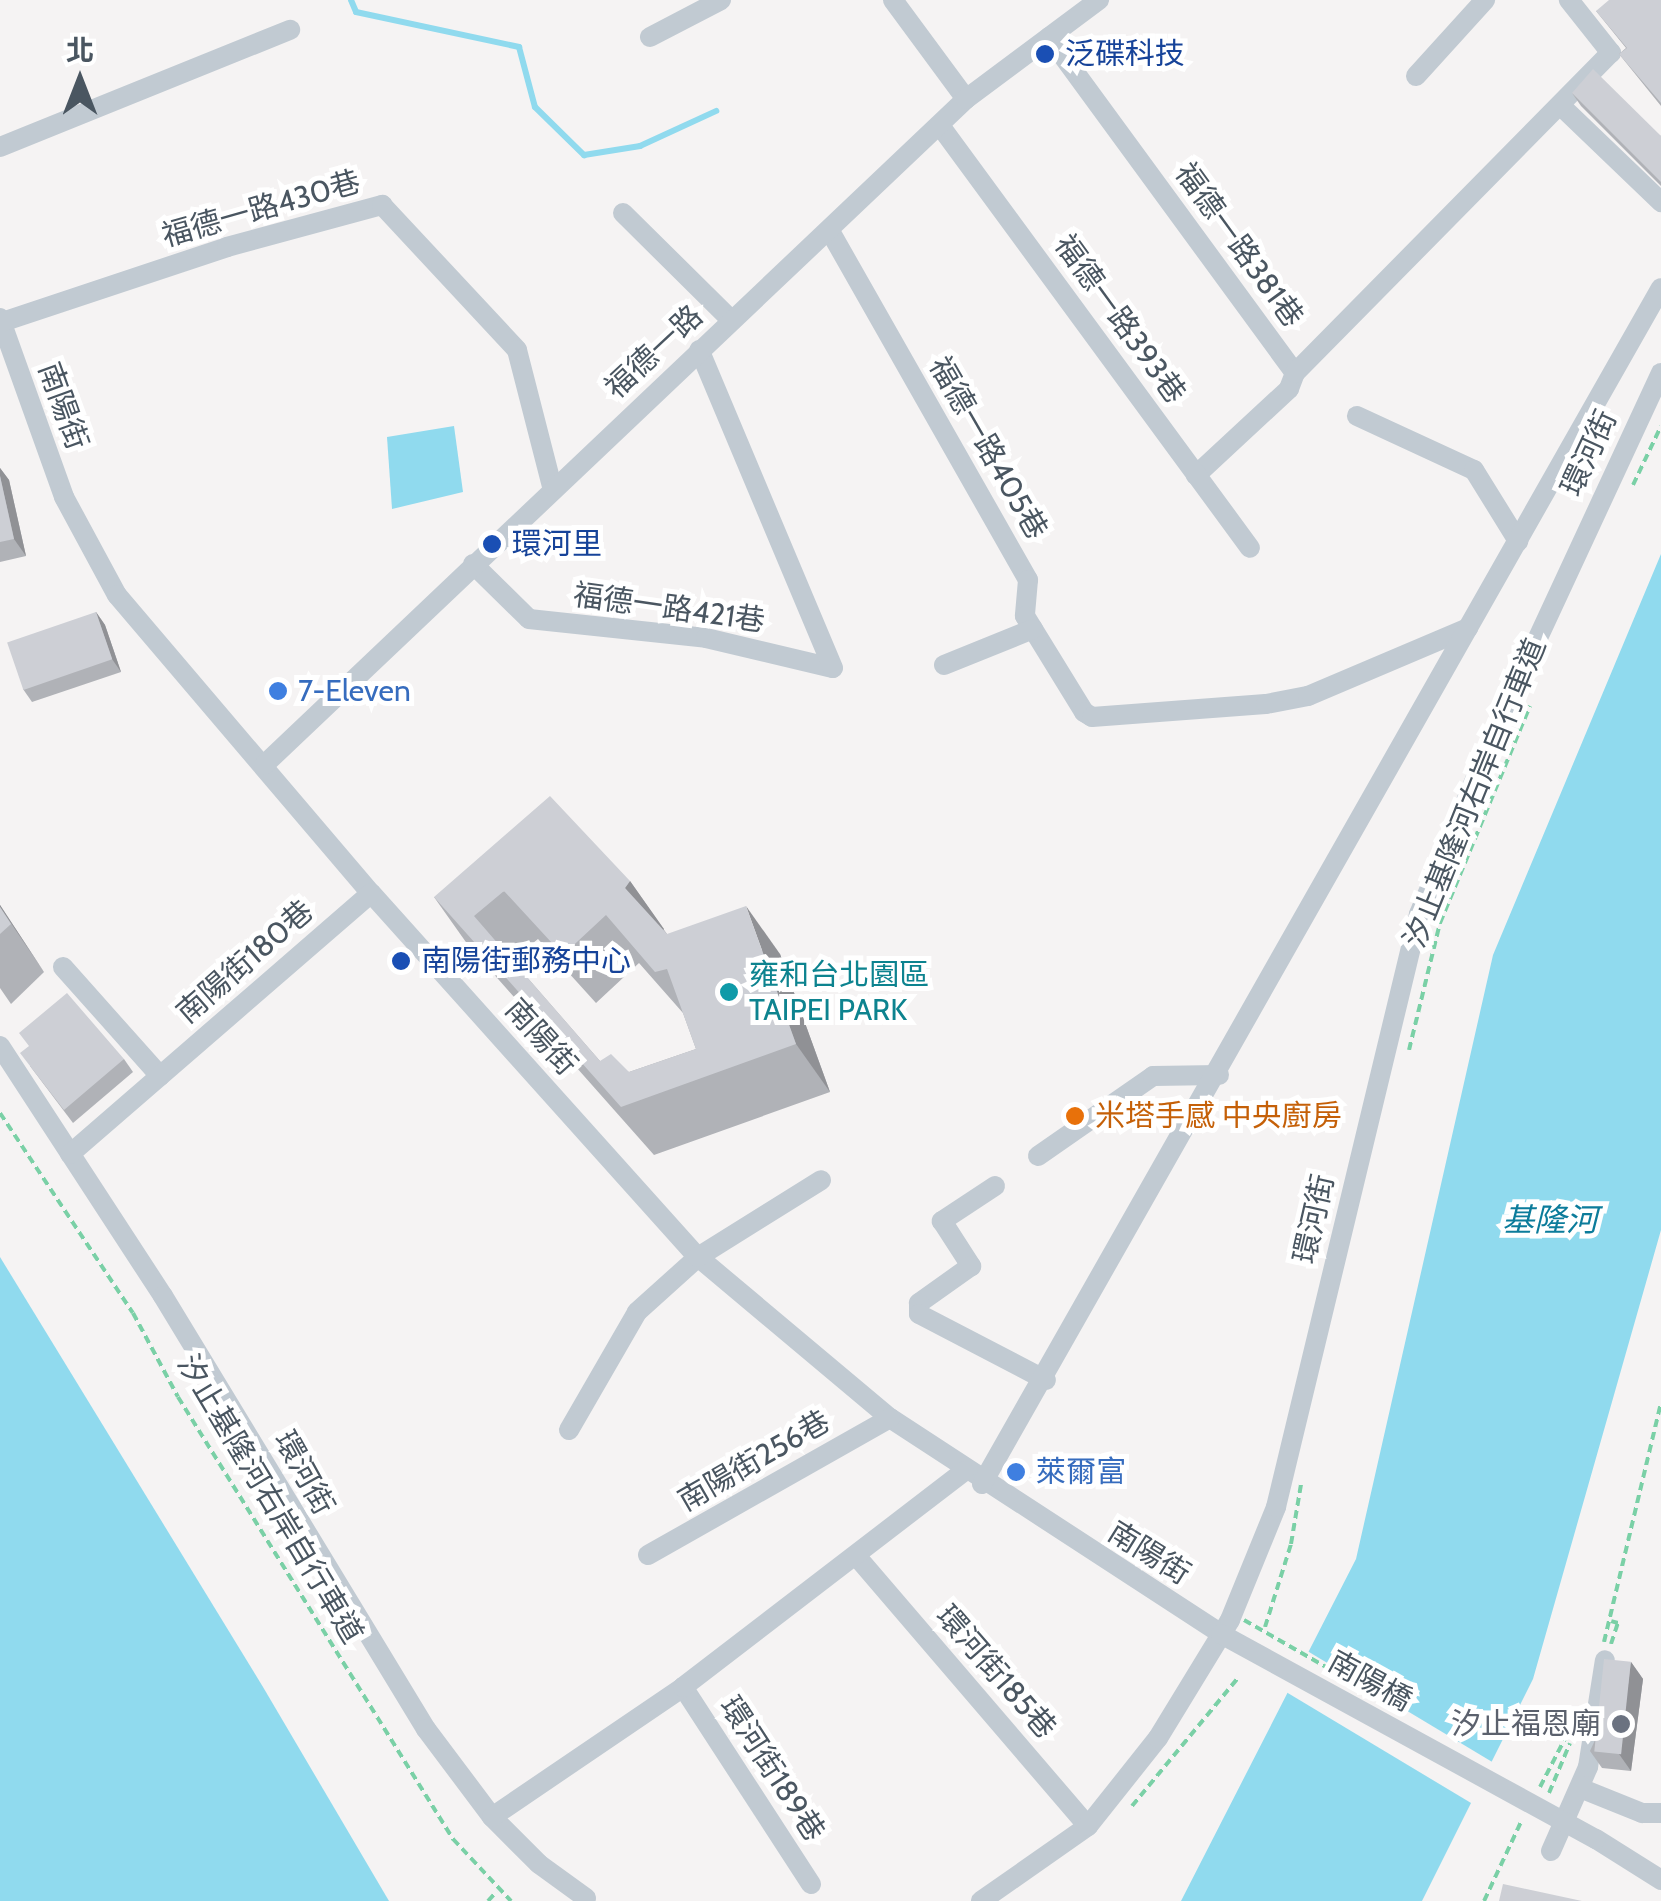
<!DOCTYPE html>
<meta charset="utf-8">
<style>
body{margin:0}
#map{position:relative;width:1661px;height:1901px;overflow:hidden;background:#f5f3f3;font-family:Cabin,"Noto Sans TC",sans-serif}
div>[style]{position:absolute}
.water>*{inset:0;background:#90daee}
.pier>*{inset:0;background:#f5f3f3;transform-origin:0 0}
.stream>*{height:6px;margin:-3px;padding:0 3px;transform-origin:3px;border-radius:3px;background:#90daee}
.path>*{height:4px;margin-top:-2px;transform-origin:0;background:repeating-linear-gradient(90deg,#7ad0a6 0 8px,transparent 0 13px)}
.minor>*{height:20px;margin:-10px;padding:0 10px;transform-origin:10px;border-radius:10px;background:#c1cad2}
.path-bridge>*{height:4px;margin-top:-2px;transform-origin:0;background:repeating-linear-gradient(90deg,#7ad0a6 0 8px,transparent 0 13px)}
.minor-bridge>*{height:20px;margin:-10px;padding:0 10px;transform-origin:10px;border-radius:10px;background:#c1cad2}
.wall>*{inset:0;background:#b0b2b7}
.shaded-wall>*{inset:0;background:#909195}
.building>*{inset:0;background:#cdcfd5;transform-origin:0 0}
.dots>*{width:28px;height:28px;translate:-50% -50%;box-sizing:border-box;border:5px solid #fff;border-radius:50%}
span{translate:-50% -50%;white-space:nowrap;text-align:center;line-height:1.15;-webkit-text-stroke:10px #fff;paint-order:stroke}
.transit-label{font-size:30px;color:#164399}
.left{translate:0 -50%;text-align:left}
.street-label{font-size:30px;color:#4a5661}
.shop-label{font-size:30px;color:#366cbe}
.culture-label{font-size:30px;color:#0d838f}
.food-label{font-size:30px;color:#c56008}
.worship-label{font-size:30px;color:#5b616d}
.right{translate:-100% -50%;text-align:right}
.water-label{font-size:32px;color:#0c7c9b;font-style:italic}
.north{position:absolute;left:30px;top:30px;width:100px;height:100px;-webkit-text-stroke:8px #fff;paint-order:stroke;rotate:0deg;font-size:28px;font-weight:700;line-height:40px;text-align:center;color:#4a5661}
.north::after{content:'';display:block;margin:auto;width:35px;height:45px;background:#4a5661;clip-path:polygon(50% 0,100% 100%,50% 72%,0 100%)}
</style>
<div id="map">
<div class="water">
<div style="clip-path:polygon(454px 426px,463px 492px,392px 509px,387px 437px)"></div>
<div style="clip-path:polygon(1661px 554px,1661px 1230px,1533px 1679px,1422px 1901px,1181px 1901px,1356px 1559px,1493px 955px)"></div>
<div style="clip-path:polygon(0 1257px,263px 1687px,389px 1901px,0 1901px)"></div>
</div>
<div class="pier">
<div style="left:1304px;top:1649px;width:224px;height:46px;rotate:31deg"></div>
</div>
<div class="stream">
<div style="left:351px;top:0;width:13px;rotate:67deg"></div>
<div style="left:356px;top:12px;width:167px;rotate:12.1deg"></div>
<div style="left:519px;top:47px;width:62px;rotate:75.1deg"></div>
<div style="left:535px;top:107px;width:69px;rotate:44.4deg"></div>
<div style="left:584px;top:155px;width:57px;rotate:-9.1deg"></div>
<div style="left:640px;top:146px;width:84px;rotate:-24.7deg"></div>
</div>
<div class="path">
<div style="left:1633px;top:485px;width:65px;rotate:-64.6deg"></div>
<div style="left:1409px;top:1050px;width:131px;rotate:-76.3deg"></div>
<div style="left:1440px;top:923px;width:235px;rotate:-67.5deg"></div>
<div style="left:0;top:1113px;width:240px;rotate:56.4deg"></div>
<div style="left:133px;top:1313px;width:95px;rotate:61.8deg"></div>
<div style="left:178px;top:1397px;width:521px;rotate:58.11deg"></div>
<div style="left:453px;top:1839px;width:85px;rotate:46.9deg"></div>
<div style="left:1265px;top:1627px;width:87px;rotate:-72.6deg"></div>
<div style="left:1291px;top:1544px;width:61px;rotate:-80.5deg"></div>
<div style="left:1604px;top:1642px;width:246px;rotate:-76.6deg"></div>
<div style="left:1611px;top:1644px;width:22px;rotate:-72deg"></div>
<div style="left:1618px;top:1623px;width:7px;rotate:-164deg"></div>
<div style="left:1540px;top:1787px;width:74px;rotate:-62.7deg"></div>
<div style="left:1549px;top:1793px;width:54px;rotate:-67.2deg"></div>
<div style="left:1132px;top:1806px;width:165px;rotate:-50.4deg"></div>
<div style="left:488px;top:1901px;width:13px;rotate:-48deg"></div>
<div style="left:1484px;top:1901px;width:87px;rotate:-64.9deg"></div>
</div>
<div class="minor">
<div style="left:893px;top:0;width:123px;rotate:53.6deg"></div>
<div style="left:650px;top:37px;width:80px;rotate:-27.5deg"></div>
<div style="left:1049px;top:37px;width:416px;rotate:53.8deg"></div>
<div style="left:1295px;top:373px;width:17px;rotate:111deg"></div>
<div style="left:1289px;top:389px;width:127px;rotate:137.2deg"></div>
<div style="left:1416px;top:76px;width:103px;rotate:-47.8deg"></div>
<div style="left:1561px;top:106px;width:139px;rotate:43.8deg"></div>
<div style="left:941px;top:127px;width:522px;rotate:53.72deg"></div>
<div style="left:0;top:147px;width:313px;rotate:-22deg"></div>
<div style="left:623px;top:213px;width:153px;rotate:44.7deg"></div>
<div style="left:831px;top:233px;width:399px;rotate:60.4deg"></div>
<div style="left:1028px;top:580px;width:36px;rotate:95deg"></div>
<div style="left:1025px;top:616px;width:113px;rotate:58.4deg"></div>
<div style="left:1084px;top:712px;width:9px;rotate:32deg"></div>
<div style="left:1092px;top:717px;width:174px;rotate:-4.3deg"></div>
<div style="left:1266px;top:704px;width:43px;rotate:-10.8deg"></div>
<div style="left:1308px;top:696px;width:174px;rotate:-23deg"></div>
<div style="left:0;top:318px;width:190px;rotate:70.3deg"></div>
<div style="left:64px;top:497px;width:111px;rotate:61.6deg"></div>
<div style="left:117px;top:595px;width:392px;rotate:49.6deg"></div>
<div style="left:371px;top:893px;width:489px;rotate:48.1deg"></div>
<div style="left:698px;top:1257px;width:251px;rotate:40deg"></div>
<div style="left:890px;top:1418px;width:395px;rotate:33.1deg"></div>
<div style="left:2px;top:322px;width:237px;rotate:-18.4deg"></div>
<div style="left:227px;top:247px;width:161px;rotate:-15.2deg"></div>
<div style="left:382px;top:205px;width:198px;rotate:47deg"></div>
<div style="left:517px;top:350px;width:145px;rotate:75.6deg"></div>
<div style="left:1295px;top:373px;width:450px;rotate:-45.4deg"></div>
<div style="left:1611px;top:53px;width:68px;rotate:-128.4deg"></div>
<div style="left:1357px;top:416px;width:129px;rotate:24.8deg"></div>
<div style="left:1474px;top:470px;width:84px;rotate:58.2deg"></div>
<div style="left:473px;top:564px;width:78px;rotate:44.5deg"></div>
<div style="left:529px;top:619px;width:178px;rotate:6.1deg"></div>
<div style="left:706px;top:638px;width:130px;rotate:13.3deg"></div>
<div style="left:833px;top:668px;width:345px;rotate:-112.8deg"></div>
<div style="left:944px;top:665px;width:96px;rotate:-22deg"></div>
<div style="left:264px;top:765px;width:968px;rotate:-43.49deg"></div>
<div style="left:966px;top:99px;width:166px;rotate:-36.7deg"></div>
<div style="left:63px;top:967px;width:146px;rotate:48.3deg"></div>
<div style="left:0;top:1046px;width:298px;rotate:56.9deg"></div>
<div style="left:163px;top:1296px;width:507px;rotate:58.73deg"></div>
<div style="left:426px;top:1729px;width:110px;rotate:53.1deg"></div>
<div style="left:492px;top:1817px;width:66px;rotate:45deg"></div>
<div style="left:539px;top:1864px;width:58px;rotate:35.9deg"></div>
<div style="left:70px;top:1154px;width:398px;rotate:-40.9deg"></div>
<div style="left:1038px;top:1156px;width:140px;rotate:-34.8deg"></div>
<div style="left:1153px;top:1076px;width:66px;rotate:-0.9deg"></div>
<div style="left:995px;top:1186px;width:64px;rotate:146.6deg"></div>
<div style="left:942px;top:1221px;width:54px;rotate:57.2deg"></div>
<div style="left:971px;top:1266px;width:64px;rotate:144.6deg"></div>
<div style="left:919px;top:1303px;width:11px;rotate:90deg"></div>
<div style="left:919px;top:1314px;width:143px;rotate:27.5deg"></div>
<div style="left:569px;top:1430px;width:136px;rotate:-60deg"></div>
<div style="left:637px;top:1312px;width:82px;rotate:-42deg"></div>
<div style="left:698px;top:1257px;width:145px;rotate:-32deg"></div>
<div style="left:982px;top:1484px;width:1375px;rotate:-60.42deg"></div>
<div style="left:648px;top:1555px;width:278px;rotate:-29.5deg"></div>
<div style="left:858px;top:1558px;width:353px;rotate:49.4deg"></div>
<div style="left:683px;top:1687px;width:235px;rotate:57deg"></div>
<div style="left:1580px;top:1788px;width:67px;rotate:22deg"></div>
<div style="left:1642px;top:1813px;width:19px"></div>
<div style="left:492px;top:1817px;width:231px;rotate:-34.2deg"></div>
<div style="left:683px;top:1687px;width:354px;rotate:-37.5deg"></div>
<div style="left:1596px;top:1839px;width:77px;rotate:32.2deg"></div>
<div style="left:1551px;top:1851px;width:92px;rotate:-66.2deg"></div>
<div style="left:1588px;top:1767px;width:108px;rotate:-81deg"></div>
<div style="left:981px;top:1901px;width:131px;rotate:-35deg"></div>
<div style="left:1088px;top:1826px;width:112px;rotate:-51.5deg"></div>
<div style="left:1158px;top:1738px;width:138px;rotate:-58.6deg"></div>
<div style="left:1230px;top:1620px;width:122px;rotate:-67.8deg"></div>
<div style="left:1276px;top:1507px;width:610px;rotate:-76.44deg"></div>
<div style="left:1419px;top:914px;width:206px;rotate:-67.4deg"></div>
<div style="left:1498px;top:724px;width:387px;rotate:-65.1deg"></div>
</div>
<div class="path-bridge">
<div style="left:1244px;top:1620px;width:95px;rotate:29.8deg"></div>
</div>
<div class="minor-bridge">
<div style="left:1221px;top:1634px;width:427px;rotate:28.7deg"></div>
</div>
<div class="wall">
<div style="clip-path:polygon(1661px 0,1661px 106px,1619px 54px,1626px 48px,1596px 11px)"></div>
<div style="clip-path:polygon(1572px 93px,1661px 136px,1661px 186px,1581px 106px)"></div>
<div style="clip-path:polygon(0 468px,9px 480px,26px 556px,0 562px)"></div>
<div style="clip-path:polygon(96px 612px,105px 625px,121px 672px,32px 702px,23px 689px)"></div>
<div style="clip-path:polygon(evenodd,630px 881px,667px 934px,780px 954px,830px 1092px,654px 1155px,468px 945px,434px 897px,630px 881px,538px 939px,596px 1003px,639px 963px,683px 1013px,696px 1049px,629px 1072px,600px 1061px,512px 960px,538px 939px)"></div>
<div style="clip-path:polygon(0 905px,44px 972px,11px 1004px,0 988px)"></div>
<div style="clip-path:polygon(124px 1059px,133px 1072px,73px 1123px,30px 1066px)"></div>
<div style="clip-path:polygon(1631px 1662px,1643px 1679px,1631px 1771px,1602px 1768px,1590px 1751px)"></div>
</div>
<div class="shaded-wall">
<div style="clip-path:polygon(0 468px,9px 480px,26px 556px,14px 539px,0 476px)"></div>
<div style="clip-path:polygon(96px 612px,105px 625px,121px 672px,112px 659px)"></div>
<div style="clip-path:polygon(630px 881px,664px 929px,658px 936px,625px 888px)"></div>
<div style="clip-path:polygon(0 905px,44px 972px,0 907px)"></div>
<div style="clip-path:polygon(746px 906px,780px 954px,830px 1092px,796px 1044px)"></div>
<div style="clip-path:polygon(1631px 1662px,1643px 1679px,1631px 1771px,1619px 1754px)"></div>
</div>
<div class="building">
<div style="clip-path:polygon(1609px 0,1661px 0,1661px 103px,1619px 54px,1627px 48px,1596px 11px)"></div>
<div style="clip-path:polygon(1593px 69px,1661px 136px,1661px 182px,1572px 93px)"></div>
<div style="clip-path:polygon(0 476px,14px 539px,0 542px)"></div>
<div style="left:96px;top:612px;width:50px;height:94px;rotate:71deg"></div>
<div style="clip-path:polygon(evenodd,550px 796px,630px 881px,625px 888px,667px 934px,746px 906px,796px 1044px,621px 1107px,434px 897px,550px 796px,504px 891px,563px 955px,606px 915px,655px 972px,667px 969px,696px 1049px,629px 1072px,611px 1054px,600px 1061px,474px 916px,504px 891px)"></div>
<div style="clip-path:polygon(0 907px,11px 924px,0 934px)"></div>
<div style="clip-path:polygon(67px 993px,124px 1059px,64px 1110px,20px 1053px,29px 1046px,19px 1033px)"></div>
<div style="left:1604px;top:1659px;width:27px;height:93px;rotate:6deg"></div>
<div style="clip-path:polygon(1503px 1884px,1582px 1901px,1499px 1901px)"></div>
</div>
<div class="dots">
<div style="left:1045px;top:54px;background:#1a4fb4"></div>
<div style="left:492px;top:544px;background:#1a4fb4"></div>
<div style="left:278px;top:691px;background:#3f7fe0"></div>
<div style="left:401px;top:961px;background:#1a4fb4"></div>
<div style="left:729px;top:992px;background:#0f9aa8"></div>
<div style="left:1075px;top:1116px;background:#e8710a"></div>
<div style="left:1016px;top:1472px;background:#3f7fe0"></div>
<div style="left:1621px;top:1724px;background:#6b7280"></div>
</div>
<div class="transit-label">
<span class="left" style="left:1065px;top:54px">泛碟科技</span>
<span class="left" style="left:512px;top:544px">環河里</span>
<span class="left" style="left:421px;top:961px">南陽街郵務中心</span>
</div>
<div class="street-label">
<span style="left:261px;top:209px;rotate:-16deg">福德一路430巷</span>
<span style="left:1239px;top:245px;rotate:54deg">福德一路381巷</span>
<span style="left:1120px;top:319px;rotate:54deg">福德一路393巷</span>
<span style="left:654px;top:352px;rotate:-43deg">福德一路</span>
<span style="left:63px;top:406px;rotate:70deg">南陽街</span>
<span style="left:988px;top:448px;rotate:60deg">福德一路405巷</span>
<span style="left:1589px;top:453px;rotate:-65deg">環河街</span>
<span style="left:669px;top:608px;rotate:8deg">福德一路421巷</span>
<span style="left:1475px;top:793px;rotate:-68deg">汐止基隆河右岸自行車道</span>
<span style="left:245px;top:962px;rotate:-41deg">南陽街180巷</span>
<span style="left:541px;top:1037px;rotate:48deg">南陽街</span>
<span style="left:1314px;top:1219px;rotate:-77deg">環河街</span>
<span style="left:754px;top:1461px;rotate:-30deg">南陽街256巷</span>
<span style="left:304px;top:1473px;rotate:61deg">環河街</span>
<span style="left:270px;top:1499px;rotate:59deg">汐止基隆河右岸自行車道</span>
<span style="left:1149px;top:1553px;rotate:32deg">南陽街</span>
<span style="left:996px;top:1672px;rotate:49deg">環河街185巷</span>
<span style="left:1370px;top:1681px;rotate:29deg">南陽橋</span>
<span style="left:772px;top:1769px;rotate:57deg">環河街189巷</span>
</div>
<div class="shop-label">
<span class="left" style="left:298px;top:691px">7-Eleven</span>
<span class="left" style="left:1036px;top:1472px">萊爾富</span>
</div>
<div class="culture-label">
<span class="left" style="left:749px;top:992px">雍和台北園區<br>TAIPEI PARK</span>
</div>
<div class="food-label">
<span class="left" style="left:1095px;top:1116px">米塔手感 中央廚房</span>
</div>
<div class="worship-label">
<span class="right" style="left:1601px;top:1724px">汐止福恩廟</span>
</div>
<div class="water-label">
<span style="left:1550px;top:1220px">基隆河</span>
</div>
<div class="north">北</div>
</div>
